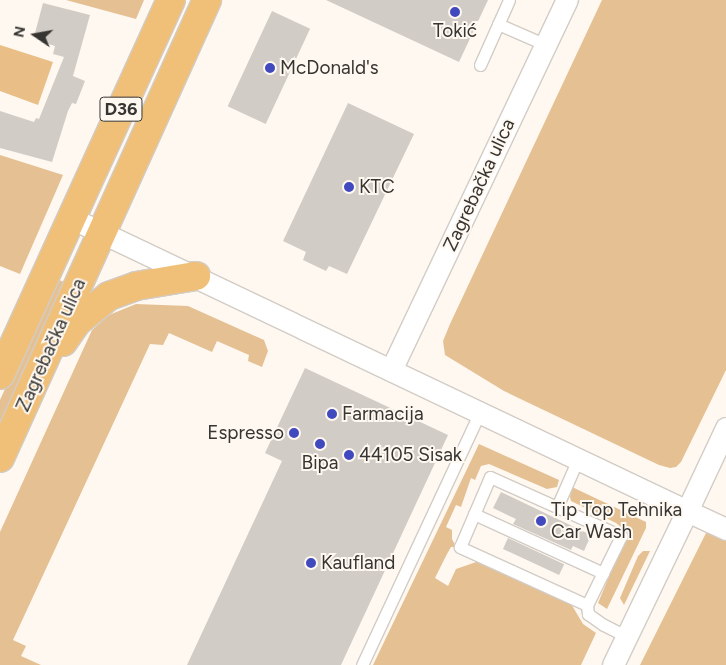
<!DOCTYPE html>
<meta charset="utf-8">
<style>
body{margin:0}
#map{position:relative;width:726px;height:665px;overflow:hidden;background:#fef8f1;font-family:Figtree,sans-serif}
div>[style]{position:absolute}
.green>*{inset:0;background:#e5c093}
.forest>*{inset:0;background:#eabe87}
.building>*{inset:0;background:#d2ccc6;transform-origin:0 0}
.roads{filter:drop-shadow(1px 0 #d2ccc5) drop-shadow(-1px 0 #d2ccc5) drop-shadow(0 1px #d2ccc5) drop-shadow(0 -1px #d2ccc5)}
.lane>*{height:11px;margin:-5.5px;padding:0 5.5px;transform-origin:5.5px;border-radius:5.5px;background:#fff}
.street>*{height:21px;margin:-10.5px;padding:0 10.5px;transform-origin:10.5px;border-radius:10.5px;background:#fff}
.primary>*{height:28px;margin:-14px;padding:0 14px;transform-origin:14px;border-radius:14px;background:#f0c079}
.dots>*{width:14px;height:14px;translate:-50% -50%;box-sizing:border-box;border:2px solid #fef8f1;border-radius:50%}
span{translate:-50% -50%;white-space:nowrap;text-align:center;line-height:1.15;-webkit-text-stroke:4px #fef8f1;paint-order:stroke}
.shield-label span{padding:1px 4px;background:#fef8f1;border:1px solid;border-radius:4px;-webkit-text-stroke-width:0}
.shield-label{font-size:18px;color:#373532;font-weight:700}
.poi-label{font-size:19px;color:#373532}
.left{translate:0 -50%;text-align:left}
.right{translate:-100% -50%;text-align:right}
.street-label{font-size:19px;color:#373532}
.north{position:absolute;left:10px;top:10px;width:50px;height:50px;-webkit-text-stroke:4px #fef8f1;paint-order:stroke;rotate:282deg;font-size:14px;font-weight:700;line-height:20px;text-align:center;color:#373532}
.north::after{content:'';display:block;margin:auto;width:18px;height:22px;background:#373532;clip-path:polygon(50% 0,100% 100%,50% 72%,0 100%)}
</style>
<div id="map">
<div class="green">
<div style="clip-path:polygon(66px 0,144px 0,136px 19px)"></div>
<div style="clip-path:polygon(602px 0,726px 0,726px 370px,681px 462px,676px 467px,670px 468px,659px 465px,504px 391px,445px 355px,443px 341px,450px 324px)"></div>
<div style="clip-path:polygon(0 155px,63px 175px,20px 274px,0 266px)"></div>
<div style="clip-path:polygon(55px 278px,68px 284px,0 434px,0 400px)"></div>
<div style="clip-path:polygon(136px 304px,188px 306px,264px 340px,268px 351px,262px 367px,248px 361px,249px 355px,217px 341px,212px 352px,169px 333px,163px 345px,150px 344px,13px 640px,26px 646px,21px 656px,41px 665px,0 665px,0 532px,92px 330px,109px 315px)"></div>
<div style="clip-path:polygon(479px 444px,559px 480px,557px 487px,547px 489px,489px 464px,481px 466px,475px 480px,471px 478px,461px 507px,456px 505px,446px 527px,452px 530px,452px 539px,456px 547px,451px 547px,447px 554px,435px 578px,448px 586px,456px 569px,482px 560px,570px 602px,583px 624px,596px 633px,581px 665px,373px 665px)"></div>
<div style="clip-path:polygon(572px 487px,646px 522px,646px 528px,607px 609px,598px 603px,625px 538px,622px 528px,616px 523px,571px 501px,570px 497px)"></div>
<div style="clip-path:polygon(709px 527px,726px 536px,726px 665px,640px 665px)"></div>
<div style="clip-path:polygon(643px 551px,650px 551px,624px 605px,620px 598px,638px 556px)"></div>
</div>
<div class="forest">
<div style="clip-path:polygon(0 45px,53px 62px,38px 105px,0 91px)"></div>
</div>
<div class="building">
<div style="clip-path:polygon(326px 0,488px 0,459px 62px)"></div>
<div style="clip-path:polygon(43px 3px,90px 15px,73px 76px,85px 81px,76px 104px,72px 103px,68px 111px,52px 162px,0 148px,0 111px,34px 122px,36px 118px,39px 119px,64px 57px,53px 54px,55px 46px,42px 42px,44px 35px,35px 33px)"></div>
<div style="left:272px;top:11px;width:42px;height:105px;rotate:25deg"></div>
<div style="clip-path:polygon(348px 103px,414px 134px,347px 274px,329px 266px,326px 271px,303px 260px,306px 252px,283px 241px)"></div>
<div style="clip-path:polygon(305px 368px,448px 435px,341px 665px,187px 665px,282px 461px,265px 453px)"></div>
<div style="clip-path:polygon(501px 492px,591px 535px,584px 551px,573px 546px,571px 550px,513px 524px,516px 519px,493px 508px)"></div>
<div style="left:508px;top:538px;width:62px;height:12px;rotate:25deg"></div>
</div>
<div class="roads">
<div class="lane">
<div style="left:498px;top:24px;width:52px;rotate:23.6deg"></div>
<div style="left:480px;top:65px;width:71px;rotate:-66deg"></div>
<div style="left:557px;top:507px;width:52px;rotate:-66.4deg"></div>
<div style="left:474px;top:514px;width:142px;rotate:24.6deg"></div>
<div style="left:587px;top:605px;width:140px;rotate:-155.5deg"></div>
<div style="left:460px;top:547px;width:76px;rotate:-66.8deg"></div>
<div style="left:490px;top:477px;width:144px;rotate:24.2deg"></div>
<div style="left:621px;top:536px;width:77px;rotate:116.2deg"></div>
<div style="left:587px;top:605px;width:9px;rotate:84deg"></div>
<div style="left:588px;top:614px;width:19px;rotate:35deg"></div>
<div style="left:604px;top:625px;width:25px;rotate:27deg"></div>
<div style="left:362px;top:665px;width:279px;rotate:-65deg"></div>
</div>
<div class="street">
<div style="left:71px;top:218px;width:682px;rotate:25.44deg"></div>
<div style="left:687px;top:511px;width:171px;rotate:115.7deg"></div>
<div style="left:391px;top:370px;width:410px;rotate:-64.6deg"></div>
<div style="left:726px;top:428px;width:92px;rotate:115.2deg"></div>
<div style="left:687px;top:511px;width:43px;rotate:24.8deg"></div>
</div>
<div class="primary">
<div style="left:63px;top:342px;width:24px;rotate:-55deg"></div>
<div style="left:77px;top:322px;width:41px;rotate:-39.1deg"></div>
<div style="left:109px;top:296px;width:29px;rotate:-20deg"></div>
<div style="left:136px;top:286px;width:61px;rotate:-9.5deg"></div>
<div style="left:0;top:375px;width:412px;rotate:-65.5deg"></div>
<div style="left:0;top:458px;width:503px;rotate:-65.68deg"></div>
</div>
</div>
<div class="dots">
<div style="left:455px;top:12px;background:#4049bd"></div>
<div style="left:270px;top:68px;background:#4049bd"></div>
<div style="left:349px;top:187px;background:#4049bd"></div>
<div style="left:332px;top:414px;background:#4049bd"></div>
<div style="left:294px;top:433px;background:#4049bd"></div>
<div style="left:320px;top:444px;background:#4049bd"></div>
<div style="left:349px;top:455px;background:#4049bd"></div>
<div style="left:541px;top:521px;background:#4049bd"></div>
<div style="left:311px;top:563px;background:#4049bd"></div>
</div>
<div class="shield-label">
<span style="left:121px;top:109px">D36</span>
</div>
<div class="poi-label">
<span style="left:455px;top:31px">Tokić</span>
<span class="left" style="left:280px;top:68px">McDonald's</span>
<span class="left" style="left:359px;top:187px">KTC</span>
<span class="left" style="left:342px;top:414px">Farmacija</span>
<span class="right" style="left:284px;top:433px">Espresso</span>
<span class="left" style="left:359px;top:455px">44105 Sisak</span>
<span style="left:320px;top:463px">Bipa</span>
<span class="left" style="left:551px;top:521px">Tip Top Tehnika<br>Car Wash</span>
<span class="left" style="left:321px;top:563px">Kaufland</span>
</div>
<div class="street-label">
<span style="left:479px;top:185px;rotate:-65deg">Zagrebačka ulica</span>
<span style="left:51px;top:345px;rotate:-66deg">Zagrebačka ulica</span>
</div>
<div class="north">N</div>
</div>
